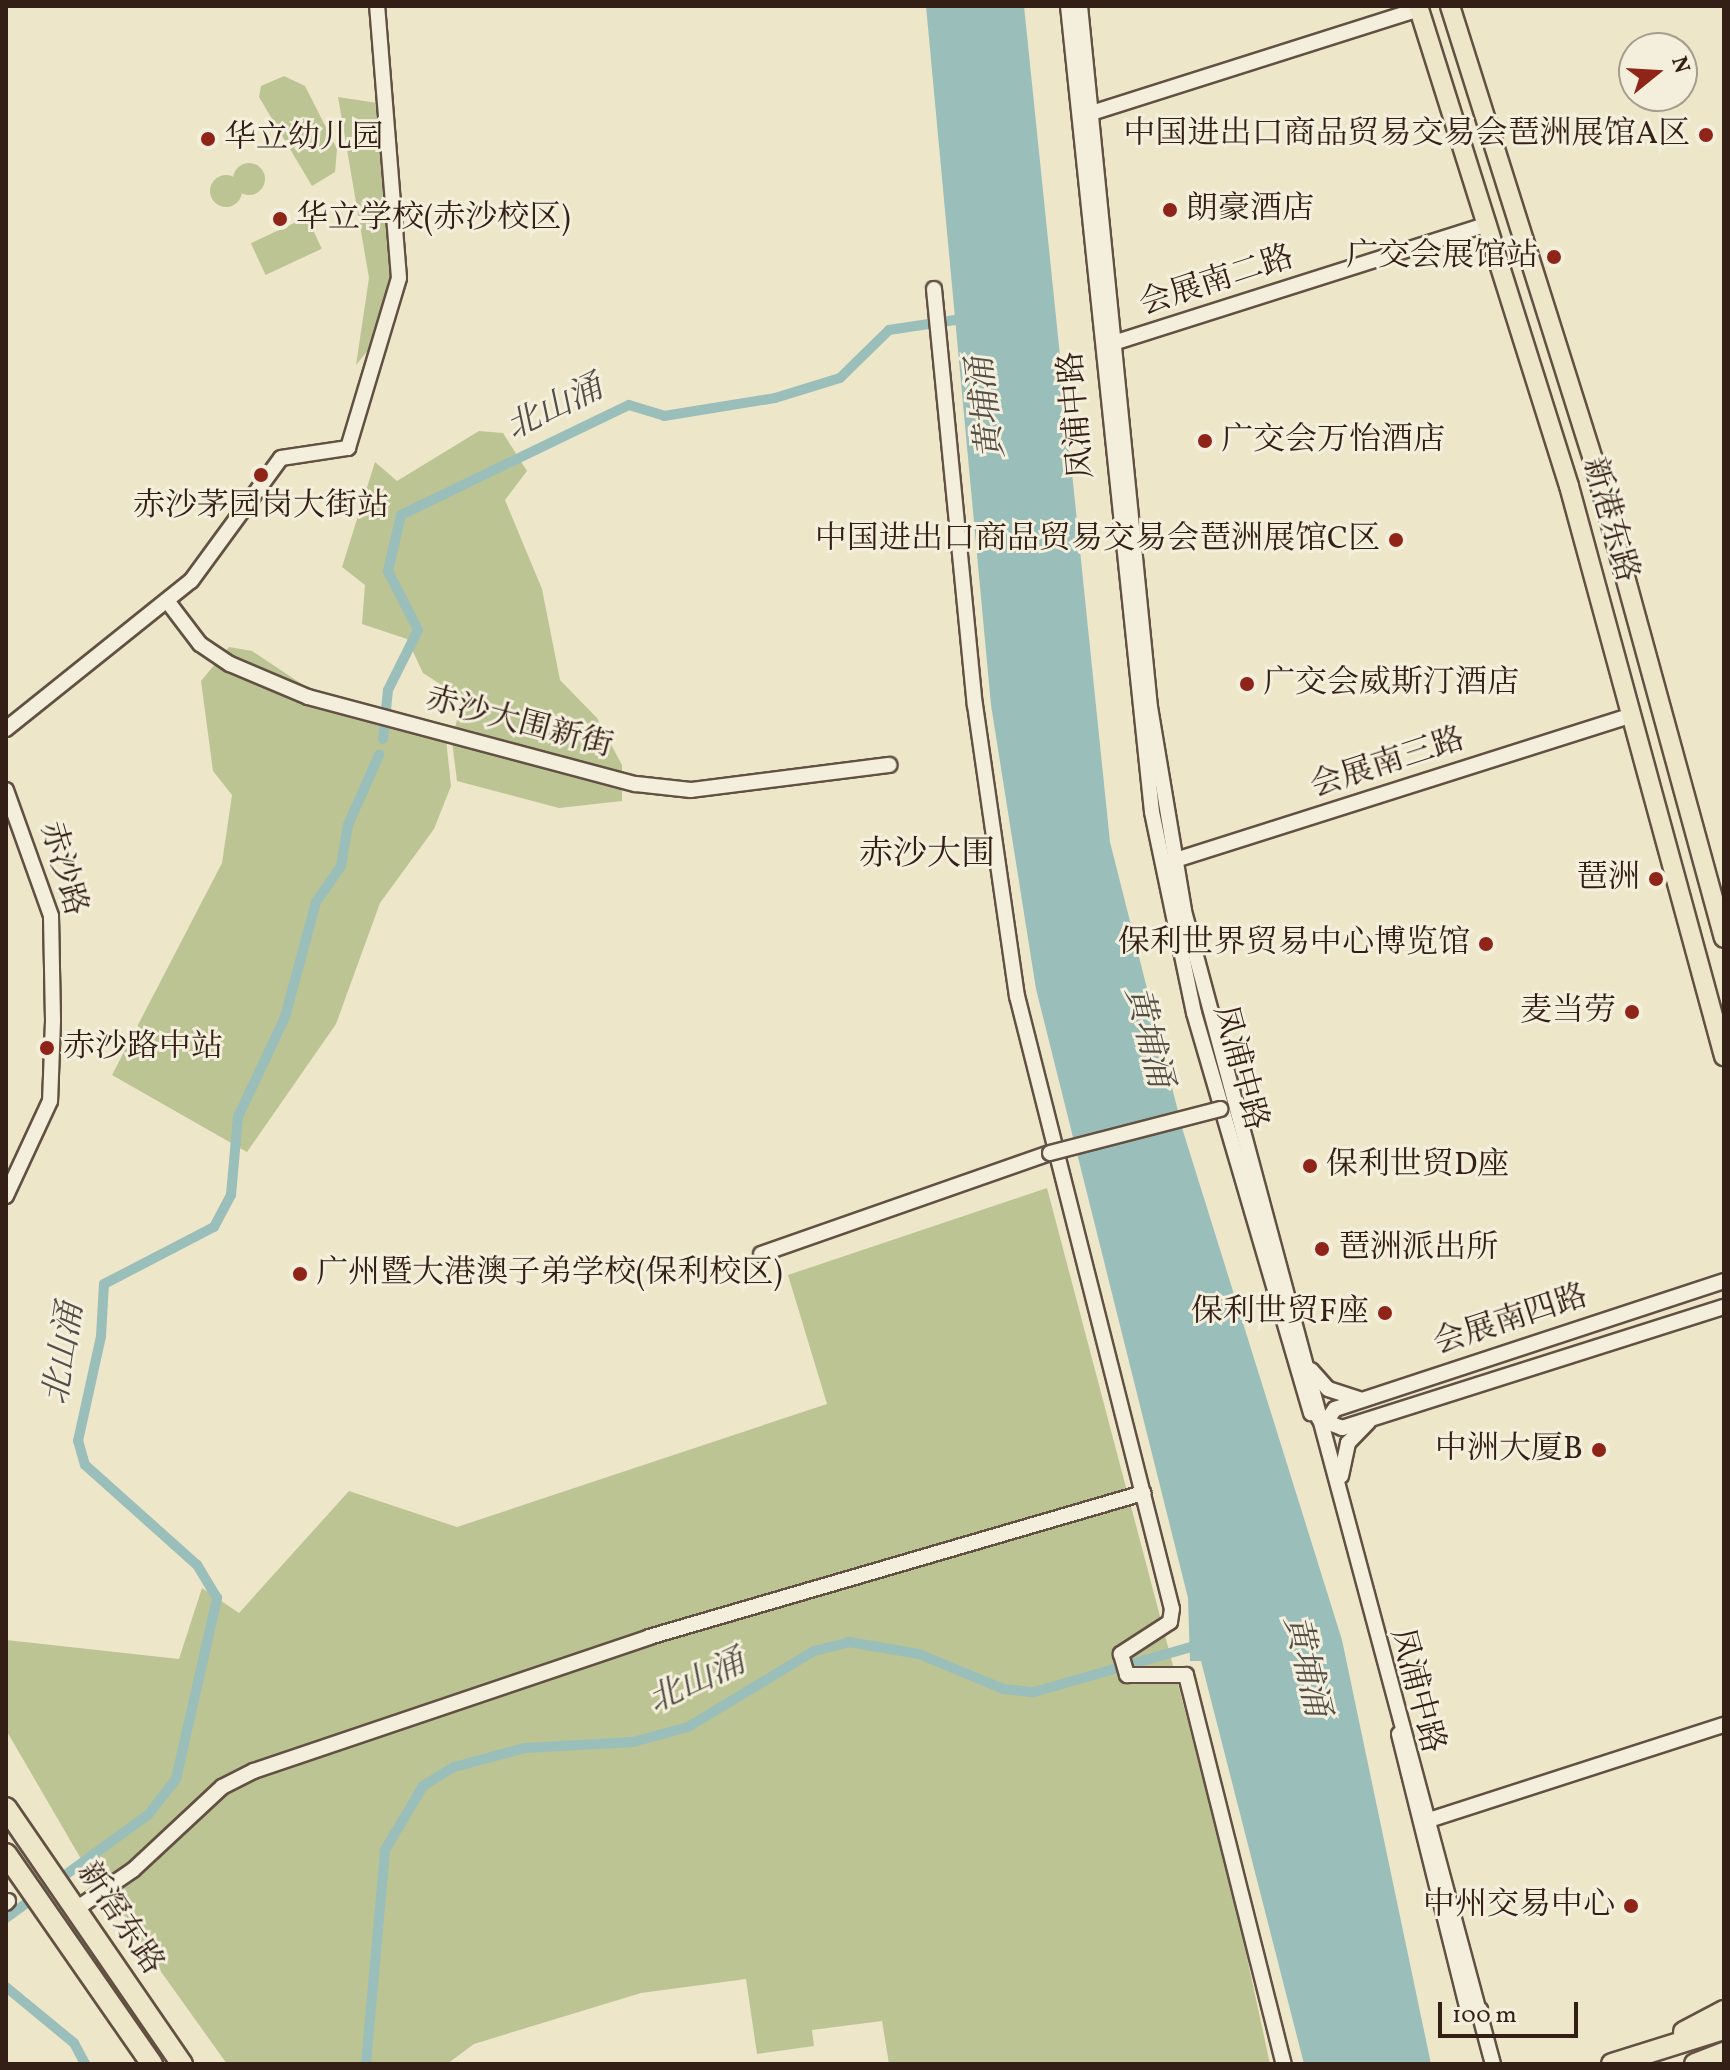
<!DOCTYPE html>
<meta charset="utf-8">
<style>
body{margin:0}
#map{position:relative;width:1730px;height:2070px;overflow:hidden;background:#eee6c9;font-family:Vollkorn,"Noto Serif SC",serif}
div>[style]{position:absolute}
.green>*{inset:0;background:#bcc494;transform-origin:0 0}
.round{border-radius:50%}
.water>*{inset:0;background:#9abeba}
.canal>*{height:10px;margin:-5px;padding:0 5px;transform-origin:5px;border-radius:5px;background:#9abeba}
.roads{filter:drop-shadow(2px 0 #625143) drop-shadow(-2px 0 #625143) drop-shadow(0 2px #625143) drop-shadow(0 -2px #625143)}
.minor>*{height:14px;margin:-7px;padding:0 7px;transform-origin:7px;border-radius:7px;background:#f4efdc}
.major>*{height:18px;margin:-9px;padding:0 9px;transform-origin:9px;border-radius:9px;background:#eee6c9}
.highway>*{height:20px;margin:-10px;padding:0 10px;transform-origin:10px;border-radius:10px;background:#eee6c9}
.bridges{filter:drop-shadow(2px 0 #625143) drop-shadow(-2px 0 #625143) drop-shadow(0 2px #625143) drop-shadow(0 -2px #625143)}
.minor-bridge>*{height:14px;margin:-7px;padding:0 7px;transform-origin:7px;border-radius:7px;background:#f4efdc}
.dots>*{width:22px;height:22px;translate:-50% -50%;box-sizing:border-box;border:4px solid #f4efdc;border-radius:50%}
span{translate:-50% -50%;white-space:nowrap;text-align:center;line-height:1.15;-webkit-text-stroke:6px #f4efdc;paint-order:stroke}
.poi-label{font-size:32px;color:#341f16}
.right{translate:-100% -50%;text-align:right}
.left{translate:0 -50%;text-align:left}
.street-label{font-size:32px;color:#341f16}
.water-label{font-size:34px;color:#534f47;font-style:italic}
.neighbourhood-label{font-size:34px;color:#341f16}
.frame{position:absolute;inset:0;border:8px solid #341f16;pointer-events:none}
.north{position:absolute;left:1618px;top:32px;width:80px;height:80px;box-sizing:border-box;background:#f4efdc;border:2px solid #a79c8d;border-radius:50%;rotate:72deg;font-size:22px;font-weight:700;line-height:32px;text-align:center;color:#341f16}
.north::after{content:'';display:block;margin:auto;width:28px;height:36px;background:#8f2418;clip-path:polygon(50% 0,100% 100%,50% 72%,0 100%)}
.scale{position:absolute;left:1438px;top:2002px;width:140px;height:36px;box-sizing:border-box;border:4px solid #341f16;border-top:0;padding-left:10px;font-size:24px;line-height:28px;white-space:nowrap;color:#341f16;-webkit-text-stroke:6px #f4efdc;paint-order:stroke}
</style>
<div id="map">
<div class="green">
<div style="clip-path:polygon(284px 76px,305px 86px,337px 149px,335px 172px,312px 186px,259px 97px,261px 86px)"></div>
<div style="clip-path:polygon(338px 97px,377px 103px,390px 195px,394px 278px,374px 343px,356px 365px,369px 278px)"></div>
<div class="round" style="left:233px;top:163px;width:32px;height:32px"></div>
<div class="round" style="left:210px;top:175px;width:32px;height:32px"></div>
<div style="left:307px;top:217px;width:35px;height:62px;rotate:65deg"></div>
<div style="clip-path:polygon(479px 431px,503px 433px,527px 471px,505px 500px,542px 589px,560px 680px,597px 718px,622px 765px,622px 801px,559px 808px,457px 781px,452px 741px,462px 698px,423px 673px,407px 639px,362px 624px,365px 585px,342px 567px,375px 462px,397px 481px)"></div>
<div style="clip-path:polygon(229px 647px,252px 651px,339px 709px,446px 739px,451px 786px,434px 829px,380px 903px,336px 1024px,247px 1152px,112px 1075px,222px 863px,232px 795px,213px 771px,201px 681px)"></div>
<div style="clip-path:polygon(1047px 1188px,1233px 1893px,1270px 2064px,889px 2064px,882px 2021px,812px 2030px,814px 2046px,757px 2054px,746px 1979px,641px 1993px,474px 2044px,447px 2064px,227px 2064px,84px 1864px,6px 1730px,6px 1640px,179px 1659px,202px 1588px,239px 1613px,349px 1491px,457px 1527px,827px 1404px,788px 1275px)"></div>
</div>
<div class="water">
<div style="clip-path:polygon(926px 6px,1024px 6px,1110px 842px,1183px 1131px,1342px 1640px,1431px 2064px,1304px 2064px,1201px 1661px,1190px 1661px,1188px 1598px,1036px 989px,991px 705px)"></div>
</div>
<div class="canal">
<div style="left:383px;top:739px;width:49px;rotate:-84.2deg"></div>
<div style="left:388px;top:690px;width:67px;rotate:-63.4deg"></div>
<div style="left:418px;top:630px;width:66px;rotate:-117deg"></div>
<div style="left:388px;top:571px;width:57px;rotate:-76.9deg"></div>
<div style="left:401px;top:515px;width:253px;rotate:-25.8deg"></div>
<div style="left:629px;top:405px;width:37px;rotate:17deg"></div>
<div style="left:664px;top:416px;width:112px;rotate:-9.2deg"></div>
<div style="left:775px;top:398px;width:68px;rotate:-17.1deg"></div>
<div style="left:840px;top:378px;width:69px;rotate:-44.4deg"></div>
<div style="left:889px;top:330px;width:80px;rotate:-8.6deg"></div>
<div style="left:6px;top:1918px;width:175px;rotate:-36deg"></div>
<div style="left:148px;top:1815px;width:46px;rotate:-52.1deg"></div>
<div style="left:176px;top:1779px;width:186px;rotate:-77.2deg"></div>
<div style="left:217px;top:1598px;width:39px;rotate:-121deg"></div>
<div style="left:197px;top:1565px;width:150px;rotate:-138.2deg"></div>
<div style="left:85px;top:1465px;width:25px;rotate:-106deg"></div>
<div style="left:78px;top:1441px;width:107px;rotate:-77.6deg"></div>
<div style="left:101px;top:1336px;width:52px;rotate:-86.7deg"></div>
<div style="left:104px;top:1284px;width:124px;rotate:-27.4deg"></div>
<div style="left:214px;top:1227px;width:36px;rotate:-62deg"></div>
<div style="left:231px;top:1195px;width:78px;rotate:-84.9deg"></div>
<div style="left:238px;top:1117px;width:110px;rotate:-64.8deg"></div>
<div style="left:285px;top:1017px;width:119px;rotate:-74.9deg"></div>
<div style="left:316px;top:902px;width:44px;rotate:-55.2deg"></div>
<div style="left:341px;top:866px;width:42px;rotate:-80.3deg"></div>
<div style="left:348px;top:825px;width:77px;rotate:-66.1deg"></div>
<div style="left:6px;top:1987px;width:88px;rotate:39.5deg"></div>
<div style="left:74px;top:2043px;width:24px;rotate:62deg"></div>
<div style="left:366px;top:2064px;width:215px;rotate:-84.9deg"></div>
<div style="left:385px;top:1850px;width:74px;rotate:-59.3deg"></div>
<div style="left:423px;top:1786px;width:36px;rotate:-32deg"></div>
<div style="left:454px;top:1767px;width:73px;rotate:-15deg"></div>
<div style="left:525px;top:1748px;width:108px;rotate:-3.2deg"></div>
<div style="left:633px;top:1742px;width:57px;rotate:-15.3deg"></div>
<div style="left:688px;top:1727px;width:147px;rotate:-31.1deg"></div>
<div style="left:814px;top:1651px;width:36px;rotate:-14deg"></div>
<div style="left:849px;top:1642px;width:71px;rotate:9.7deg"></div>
<div style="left:919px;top:1654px;width:91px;rotate:22.6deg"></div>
<div style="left:1003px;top:1689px;width:31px;rotate:6deg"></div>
<div style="left:1034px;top:1692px;width:171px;rotate:-16deg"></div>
</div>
<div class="roads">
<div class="minor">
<div style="left:1068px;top:6px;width:810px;rotate:84.05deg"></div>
<div style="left:1152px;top:812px;width:205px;rotate:78.2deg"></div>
<div style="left:1194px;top:1013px;width:417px;rotate:73.7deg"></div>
<div style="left:1080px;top:6px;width:704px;rotate:84.3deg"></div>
<div style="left:1150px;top:707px;width:207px;rotate:80.5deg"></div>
<div style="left:1184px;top:911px;width:1194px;rotate:75deg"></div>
<div style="left:1082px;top:116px;width:354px;rotate:-17.6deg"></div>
<div style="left:934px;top:289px;width:418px;rotate:84.4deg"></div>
<div style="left:975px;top:705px;width:294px;rotate:81.8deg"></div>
<div style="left:1017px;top:996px;width:632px;rotate:75.81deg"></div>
<div style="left:1172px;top:1609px;width:13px;rotate:99deg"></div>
<div style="left:1170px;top:1622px;width:59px;rotate:146.9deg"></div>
<div style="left:1121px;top:1654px;width:22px;rotate:74deg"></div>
<div style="left:1127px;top:1675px;width:59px"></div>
<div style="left:1186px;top:1675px;width:401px;rotate:75.9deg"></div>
<div style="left:1107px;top:345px;width:400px;rotate:-17.6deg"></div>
<div style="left:168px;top:602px;width:53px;rotate:52.7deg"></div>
<div style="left:200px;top:644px;width:36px;rotate:34deg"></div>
<div style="left:230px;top:664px;width:85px;rotate:22.9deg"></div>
<div style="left:308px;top:697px;width:339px;rotate:14.9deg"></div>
<div style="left:636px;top:784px;width:55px;rotate:6.2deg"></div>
<div style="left:691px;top:790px;width:200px;rotate:-7.2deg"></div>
<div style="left:6px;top:729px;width:237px;rotate:-38.7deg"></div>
<div style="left:191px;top:581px;width:152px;rotate:-53.8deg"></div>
<div style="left:281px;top:458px;width:68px;rotate:-8.5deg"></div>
<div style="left:348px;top:448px;width:177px;rotate:-73.3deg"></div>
<div style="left:399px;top:278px;width:273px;rotate:-94.6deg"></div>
<div style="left:6px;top:790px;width:134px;rotate:70.3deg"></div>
<div style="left:51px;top:916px;width:105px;rotate:88.9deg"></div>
<div style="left:53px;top:1021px;width:80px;rotate:92.1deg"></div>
<div style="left:50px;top:1101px;width:105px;rotate:114.9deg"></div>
<div style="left:1166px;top:863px;width:489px;rotate:-17.6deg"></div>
<div style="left:761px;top:1254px;width:306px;rotate:-19.3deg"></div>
<div style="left:1311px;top:1370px;width:25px;rotate:48deg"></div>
<div style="left:1328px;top:1389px;width:33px;rotate:18deg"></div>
<div style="left:1319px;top:1419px;width:25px;rotate:21deg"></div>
<div style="left:1342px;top:1428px;width:401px;rotate:-17.6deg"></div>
<div style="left:1323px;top:1426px;width:21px;rotate:-55deg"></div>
<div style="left:1335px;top:1409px;width:410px;rotate:-18.2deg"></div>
<div style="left:1341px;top:1476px;width:34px;rotate:-78deg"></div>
<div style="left:1348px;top:1443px;width:29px;rotate:-46deg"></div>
<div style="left:1399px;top:1734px;width:289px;rotate:76deg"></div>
<div style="left:1469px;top:2014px;width:12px;rotate:-20deg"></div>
<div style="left:1426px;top:1821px;width:313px;rotate:-17.9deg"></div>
<div style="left:6px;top:1903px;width:3px;rotate:-45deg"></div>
<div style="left:76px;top:1909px;width:69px;rotate:-34.4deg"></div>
<div style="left:133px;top:1870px;width:122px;rotate:-43deg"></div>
<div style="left:222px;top:1787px;width:36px;rotate:-27deg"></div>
<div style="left:254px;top:1771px;width:417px;rotate:-18.7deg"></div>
<div style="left:649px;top:1637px;width:515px;rotate:-16.25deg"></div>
</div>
<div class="major">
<div style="left:1418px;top:6px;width:503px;rotate:72.54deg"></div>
<div style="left:1569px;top:486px;width:591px;rotate:74.79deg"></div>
<div style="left:1450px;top:6px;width:479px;rotate:72.5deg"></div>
<div style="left:1594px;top:463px;width:492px;rotate:74.7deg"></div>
</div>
<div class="highway">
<div style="left:6px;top:1808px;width:311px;rotate:55.5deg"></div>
<div style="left:6px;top:1854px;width:256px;rotate:55.2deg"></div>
<div style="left:1684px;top:2032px;width:45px;rotate:-27.7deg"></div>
<div style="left:1612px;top:2064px;width:117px;rotate:-17.4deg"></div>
<div style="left:1695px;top:2064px;width:31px;rotate:-21deg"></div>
</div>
</div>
<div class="bridges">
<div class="minor-bridge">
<div style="left:1050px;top:1153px;width:176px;rotate:-14.5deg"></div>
</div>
</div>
<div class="dots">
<div style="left:1706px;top:135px;background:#8f2418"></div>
<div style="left:208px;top:139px;background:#8f2418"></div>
<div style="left:1170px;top:210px;background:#8f2418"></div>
<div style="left:280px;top:219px;background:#8f2418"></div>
<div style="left:1554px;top:257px;background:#8f2418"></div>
<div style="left:1205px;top:441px;background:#8f2418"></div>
<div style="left:261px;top:475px;background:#8f2418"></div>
<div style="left:1396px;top:540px;background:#8f2418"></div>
<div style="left:1247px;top:684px;background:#8f2418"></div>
<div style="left:1656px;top:879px;background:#8f2418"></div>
<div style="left:1486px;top:944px;background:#8f2418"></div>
<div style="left:1632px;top:1012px;background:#8f2418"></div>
<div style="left:47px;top:1048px;background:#8f2418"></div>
<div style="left:1310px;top:1166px;background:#8f2418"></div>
<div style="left:1322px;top:1249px;background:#8f2418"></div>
<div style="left:300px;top:1274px;background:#8f2418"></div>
<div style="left:1385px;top:1313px;background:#8f2418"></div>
<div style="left:1599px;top:1450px;background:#8f2418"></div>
<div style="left:1631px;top:1906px;background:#8f2418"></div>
</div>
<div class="poi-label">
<span class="right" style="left:1690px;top:135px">中国进出口商品贸易交易会琶洲展馆A区</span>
<span class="left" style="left:224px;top:139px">华立幼儿园</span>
<span class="left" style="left:1186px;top:210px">朗豪酒店</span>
<span class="left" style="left:296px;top:219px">华立学校(赤沙校区)</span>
<span class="right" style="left:1538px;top:257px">广交会展馆站</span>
<span class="left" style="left:1221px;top:441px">广交会万怡酒店</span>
<span style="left:261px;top:507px">赤沙茅园岗大街站</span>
<span class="right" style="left:1380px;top:540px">中国进出口商品贸易交易会琶洲展馆C区</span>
<span class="left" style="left:1263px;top:684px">广交会威斯汀酒店</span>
<span class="right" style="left:1640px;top:879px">琶洲</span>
<span class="right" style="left:1470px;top:944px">保利世界贸易中心博览馆</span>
<span class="right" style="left:1616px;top:1012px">麦当劳</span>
<span class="left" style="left:63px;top:1048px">赤沙路中站</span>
<span class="left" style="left:1326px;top:1166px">保利世贸D座</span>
<span class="left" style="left:1338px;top:1249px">琶洲派出所</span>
<span class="left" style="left:316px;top:1274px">广州暨大港澳子弟学校(保利校区)</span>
<span class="right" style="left:1369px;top:1313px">保利世贸F座</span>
<span class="right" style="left:1583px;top:1450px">中洲大厦B</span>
<span class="right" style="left:1615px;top:1906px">中州交易中心</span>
</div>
<div class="street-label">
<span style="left:1217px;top:282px;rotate:-18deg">会展南二路</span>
<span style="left:1078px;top:415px;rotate:-95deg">凤浦中路</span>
<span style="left:1609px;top:520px;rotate:74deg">新港东路</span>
<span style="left:519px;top:724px;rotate:15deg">赤沙大围新街</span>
<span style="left:1388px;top:764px;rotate:-18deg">会展南三路</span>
<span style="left:62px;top:869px;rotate:74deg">赤沙路</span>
<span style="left:1239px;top:1068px;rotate:75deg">凤浦中路</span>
<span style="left:1511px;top:1321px;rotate:-18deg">会展南四路</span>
<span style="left:1416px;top:1691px;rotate:75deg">凤浦中路</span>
<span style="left:119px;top:1919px;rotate:56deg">新滘东路</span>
</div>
<div class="water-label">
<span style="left:988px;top:408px;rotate:-97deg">黄埔涌</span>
<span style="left:555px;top:409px;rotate:-26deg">北山涌</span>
<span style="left:1147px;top:1037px;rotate:76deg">黄埔涌</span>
<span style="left:65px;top:1354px;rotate:-81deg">北山涌</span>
<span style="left:1305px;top:1666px;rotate:77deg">黄埔涌</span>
<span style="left:697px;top:1683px;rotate:-25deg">北山涌</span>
</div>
<div class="neighbourhood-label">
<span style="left:927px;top:856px">赤沙大围</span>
</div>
<div class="frame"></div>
<div class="north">N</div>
<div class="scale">100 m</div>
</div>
